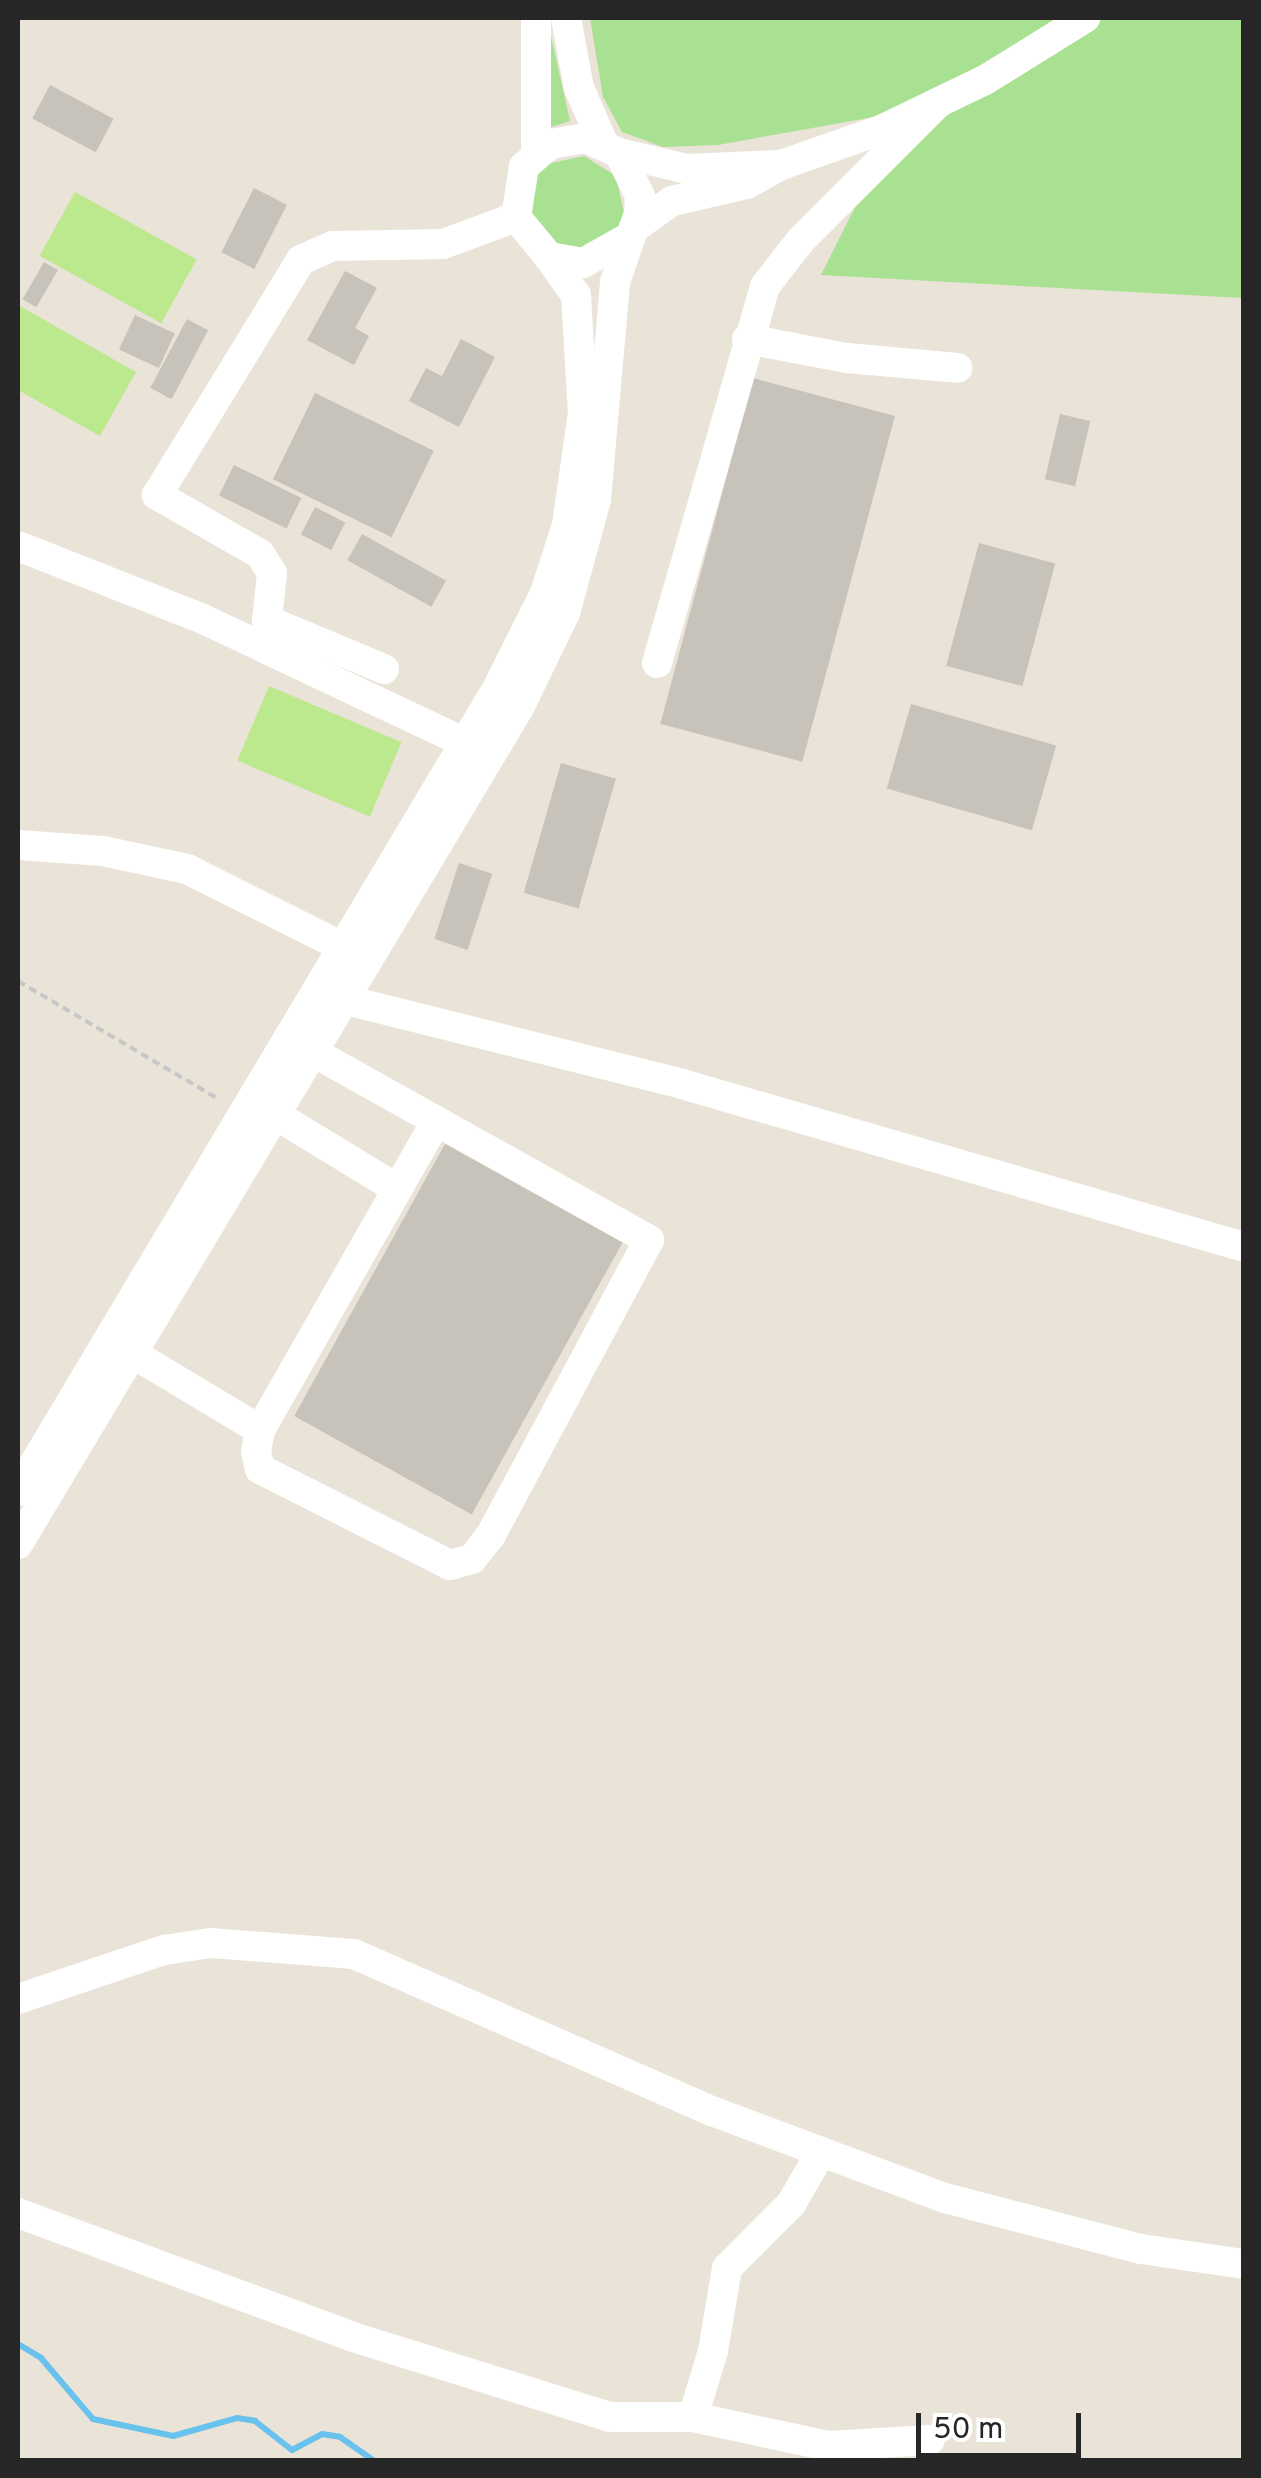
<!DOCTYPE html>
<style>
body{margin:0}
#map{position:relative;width:1261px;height:2478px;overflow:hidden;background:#eae3d7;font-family:Overpass,sans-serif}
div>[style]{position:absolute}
.green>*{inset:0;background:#a9e193}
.pitch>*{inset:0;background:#bde98e;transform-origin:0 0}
.stream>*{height:6px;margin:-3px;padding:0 3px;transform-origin:3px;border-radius:3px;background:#68c2ed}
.building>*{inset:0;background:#c7c2ba;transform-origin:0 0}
.path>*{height:4px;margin-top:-2px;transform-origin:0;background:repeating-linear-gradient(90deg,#c7c7c7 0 8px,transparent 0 13px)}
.minor>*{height:30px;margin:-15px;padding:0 15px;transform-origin:15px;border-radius:15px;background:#fff}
span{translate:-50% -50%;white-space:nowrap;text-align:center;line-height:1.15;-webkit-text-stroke:8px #fff;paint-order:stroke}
.frame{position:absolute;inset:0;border:20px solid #262626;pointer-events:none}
.scale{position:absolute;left:916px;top:2413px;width:165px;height:45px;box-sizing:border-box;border:5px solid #262626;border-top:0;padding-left:12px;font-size:30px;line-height:35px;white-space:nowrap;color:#262626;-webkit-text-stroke:8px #fff;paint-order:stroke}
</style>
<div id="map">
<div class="green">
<div style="clip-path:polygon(590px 18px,1243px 18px,1243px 298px,821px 275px,870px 177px,913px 110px,718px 145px,663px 147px,622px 132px,603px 97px)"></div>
<div style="clip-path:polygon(549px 27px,570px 121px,548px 128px)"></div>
<div style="clip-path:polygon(584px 156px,616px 176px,624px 213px,618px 231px,568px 253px,527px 216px,534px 178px,547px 164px)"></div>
</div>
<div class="pitch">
<div style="left:75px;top:192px;width:139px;height:73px;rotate:29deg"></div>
<div style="clip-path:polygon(18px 305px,136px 372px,100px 436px,18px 390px)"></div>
<div style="left:269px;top:686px;width:144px;height:81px;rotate:23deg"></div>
</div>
<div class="stream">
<div style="left:18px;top:2344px;width:27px;rotate:31deg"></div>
<div style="left:41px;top:2358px;width:80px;rotate:49.6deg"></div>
<div style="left:93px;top:2419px;width:82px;rotate:12deg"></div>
<div style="left:173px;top:2436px;width:66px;rotate:-15.7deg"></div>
<div style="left:237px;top:2418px;width:18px;rotate:9deg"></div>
<div style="left:255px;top:2421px;width:47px;rotate:38.1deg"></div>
<div style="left:292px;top:2450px;width:34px;rotate:-28deg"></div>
<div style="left:322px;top:2434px;width:18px;rotate:9deg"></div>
<div style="left:340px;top:2437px;width:40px;rotate:34.9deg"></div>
</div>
<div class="building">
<div style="left:50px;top:85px;width:72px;height:38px;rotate:28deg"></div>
<div style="left:254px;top:188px;width:37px;height:72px;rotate:27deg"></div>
<div style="left:44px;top:262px;width:16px;height:43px;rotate:30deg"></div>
<div style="clip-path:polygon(345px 271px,377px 288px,355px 328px,369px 336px,354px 365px,307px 340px)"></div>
<div style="left:135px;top:315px;width:44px;height:38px;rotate:25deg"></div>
<div style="left:187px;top:319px;width:24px;height:78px;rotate:28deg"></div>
<div style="clip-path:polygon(461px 339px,495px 357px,459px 427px,409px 401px,426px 368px,442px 376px)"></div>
<div style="left:753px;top:378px;width:147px;height:358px;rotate:15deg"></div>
<div style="left:315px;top:393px;width:132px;height:96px;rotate:26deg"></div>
<div style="left:1060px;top:414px;width:31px;height:67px;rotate:13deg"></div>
<div style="left:234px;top:465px;width:75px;height:34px;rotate:26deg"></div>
<div style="left:315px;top:507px;width:34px;height:31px;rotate:27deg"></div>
<div style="left:362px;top:534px;width:96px;height:30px;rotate:29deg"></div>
<div style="left:979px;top:543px;width:79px;height:127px;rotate:15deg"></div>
<div style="left:911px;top:704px;width:151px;height:88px;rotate:16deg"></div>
<div style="left:561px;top:763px;width:57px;height:135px;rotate:16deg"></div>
<div style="left:459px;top:863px;width:35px;height:80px;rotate:18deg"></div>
<div style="left:445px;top:1144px;width:203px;height:311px;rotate:29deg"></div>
</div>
<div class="path">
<div style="left:18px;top:981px;width:234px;rotate:30.5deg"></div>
</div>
<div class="minor">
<div style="left:566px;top:18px;width:71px;rotate:79.5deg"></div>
<div style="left:579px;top:88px;width:60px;rotate:66.4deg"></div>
<div style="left:536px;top:153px;width:135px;rotate:-90deg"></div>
<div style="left:619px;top:153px;width:70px;rotate:13.2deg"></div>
<div style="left:687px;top:169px;width:91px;rotate:-2.5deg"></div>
<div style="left:634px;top:228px;width:47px;rotate:-35.4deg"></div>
<div style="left:672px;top:201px;width:77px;rotate:-12.8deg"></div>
<div style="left:747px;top:184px;width:39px;rotate:-29deg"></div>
<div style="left:781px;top:165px;width:106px;rotate:-19.3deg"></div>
<div style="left:881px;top:130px;width:115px;rotate:-25.7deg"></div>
<div style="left:985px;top:80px;width:118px;rotate:-31.8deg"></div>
<div style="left:747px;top:339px;width:102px;rotate:10.8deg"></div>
<div style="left:847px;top:358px;width:111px;rotate:5.1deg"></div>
<div style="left:18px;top:546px;width:197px;rotate:21.5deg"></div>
<div style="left:201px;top:618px;width:292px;rotate:25.3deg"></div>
<div style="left:657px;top:663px;width:392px;rotate:-74deg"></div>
<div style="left:765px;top:286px;width:58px;rotate:-52deg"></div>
<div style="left:801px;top:240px;width:194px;rotate:-45deg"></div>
<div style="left:384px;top:669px;width:127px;rotate:-157.3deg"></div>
<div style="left:267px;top:620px;width:47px;rotate:-83.9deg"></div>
<div style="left:272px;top:573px;width:22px;rotate:-122deg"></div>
<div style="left:260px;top:554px;width:119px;rotate:-150.2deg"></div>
<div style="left:157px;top:495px;width:276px;rotate:-58.5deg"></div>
<div style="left:301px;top:260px;width:35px;rotate:-24deg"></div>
<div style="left:333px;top:246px;width:110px;rotate:-1deg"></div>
<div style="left:443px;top:244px;width:78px;rotate:-20.3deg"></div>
<div style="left:18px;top:845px;width:85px;rotate:4deg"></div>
<div style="left:103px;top:851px;width:86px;rotate:12.1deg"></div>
<div style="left:187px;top:869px;width:174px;rotate:26.6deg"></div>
<div style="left:342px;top:999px;width:350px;rotate:14deg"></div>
<div style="left:682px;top:1084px;width:585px;rotate:16.17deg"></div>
<div style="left:288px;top:1038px;width:414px;rotate:29.2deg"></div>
<div style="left:649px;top:1240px;width:336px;rotate:118.2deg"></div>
<div style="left:490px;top:1536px;width:29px;rotate:128deg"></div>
<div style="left:472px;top:1559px;width:23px;rotate:165deg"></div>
<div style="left:450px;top:1565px;width:213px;rotate:-153.2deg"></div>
<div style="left:260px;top:1469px;width:17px;rotate:-103deg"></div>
<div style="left:256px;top:1452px;width:22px;rotate:-80deg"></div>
<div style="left:260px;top:1430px;width:351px;rotate:-60.3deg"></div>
<div style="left:258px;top:1104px;width:163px;rotate:31.4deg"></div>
<div style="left:117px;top:1344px;width:167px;rotate:31deg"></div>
<div style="left:18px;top:1491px;width:936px;rotate:-59.16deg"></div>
<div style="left:498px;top:687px;width:105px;rotate:-63.4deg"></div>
<div style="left:545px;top:593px;width:71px;rotate:-72.1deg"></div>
<div style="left:567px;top:525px;width:113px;rotate:-81.9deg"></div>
<div style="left:583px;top:413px;width:118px;rotate:-93.4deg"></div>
<div style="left:576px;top:295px;width:47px;rotate:-125.4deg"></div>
<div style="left:18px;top:1544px;width:975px;rotate:-59.07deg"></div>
<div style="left:519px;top:708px;width:106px;rotate:-64.2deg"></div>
<div style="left:565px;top:613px;width:117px;rotate:-74.7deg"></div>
<div style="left:596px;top:500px;width:219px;rotate:-85deg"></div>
<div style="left:615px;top:282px;width:73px;rotate:-70.8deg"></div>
<div style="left:639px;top:213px;width:17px;rotate:-87deg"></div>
<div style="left:640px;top:196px;width:48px;rotate:-116deg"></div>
<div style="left:619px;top:153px;width:37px;rotate:-156deg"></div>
<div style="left:585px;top:138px;width:36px;rotate:170deg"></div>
<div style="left:550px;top:144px;width:35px;rotate:139deg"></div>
<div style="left:524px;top:167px;width:51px;rotate:99.1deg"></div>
<div style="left:516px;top:217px;width:52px;rotate:50.5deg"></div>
<div style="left:549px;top:257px;width:35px;rotate:10deg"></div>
<div style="left:583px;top:263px;width:51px;rotate:-29.1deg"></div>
<div style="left:18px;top:1999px;width:154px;rotate:-18.6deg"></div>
<div style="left:164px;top:1950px;width:48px;rotate:-8.5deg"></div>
<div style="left:211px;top:1943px;width:143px;rotate:4.4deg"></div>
<div style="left:354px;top:1954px;width:391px;rotate:23.7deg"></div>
<div style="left:712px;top:2111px;width:249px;rotate:20.5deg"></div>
<div style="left:945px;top:2198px;width:203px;rotate:14.6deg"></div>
<div style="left:1141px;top:2249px;width:104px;rotate:8.3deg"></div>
<div style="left:18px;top:2213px;width:357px;rotate:20.3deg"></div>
<div style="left:353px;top:2337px;width:269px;rotate:17.3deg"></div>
<div style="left:610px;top:2417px;width:83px"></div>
<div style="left:693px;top:2417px;width:138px;rotate:12.1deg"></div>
<div style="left:828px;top:2446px;width:102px;rotate:-3.4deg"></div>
<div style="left:693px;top:2417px;width:69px;rotate:-73.1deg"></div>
<div style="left:713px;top:2351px;width:84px;rotate:-80.4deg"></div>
<div style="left:727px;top:2268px;width:91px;rotate:-45deg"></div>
<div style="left:791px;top:2204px;width:58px;rotate:-59.9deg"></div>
</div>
<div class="frame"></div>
<div class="scale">50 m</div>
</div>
